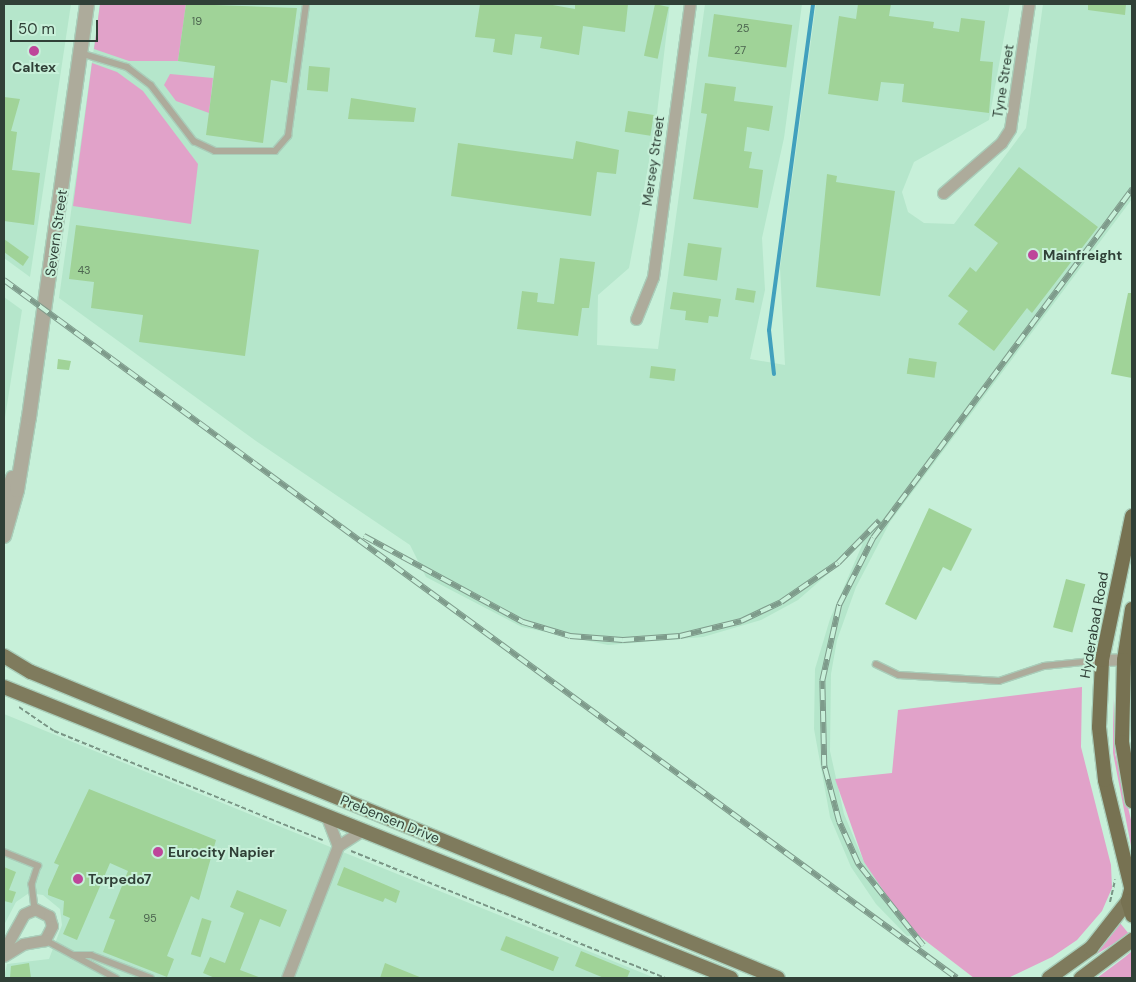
<!DOCTYPE html>
<style>
body{margin:0}
#map{position:relative;width:1136px;height:982px;overflow:hidden;background:#c7f0d9;font-family:"DM Sans",sans-serif}
div>[style]{position:absolute}
.built>*{inset:0;background:#b5e6cb}
.green>*{inset:0;background:#e1a2c9}
.stream>*{height:4px;margin:-2px;padding:0 2px;transform-origin:2px;border-radius:2px;background:#41a0bd}
.building>*{inset:0;background:#a0d398;transform-origin:0 0}
.path>*{height:2px;margin-top:-1px;transform-origin:0;background:repeating-linear-gradient(90deg,#799585 0 5px,transparent 0 7.5px)}
.roads{filter:drop-shadow(1px 0 #a9cdb9) drop-shadow(-1px 0 #a9cdb9) drop-shadow(0 1px #a9cdb9) drop-shadow(0 -1px #a9cdb9)}
.service>*{height:5.5px;margin:-2.75px;padding:0 2.75px;transform-origin:2.75px;border-radius:2.75px;background:#adab9b}
.minor>*{height:11px;margin:-5.5px;padding:0 5.5px;transform-origin:5.5px;border-radius:5.5px;background:#adab9b}
.tertiary>*{height:14px;margin:-7px;padding:0 7px;transform-origin:7px;border-radius:7px;background:#adab9b}
.primary>*{height:14px;margin:-7px;padding:0 7px;transform-origin:7px;border-radius:7px;background:#7f7b5d}
.trunk>*{height:14px;margin:-7px;padding:0 7px;transform-origin:7px;border-radius:7px;background:#777252}
.rail>*{height:5.5px;margin-top:-2.75px;transform-origin:0;background:repeating-linear-gradient(90deg,#c7f0d9 0 11px,#7e9b8b 0 22px);box-sizing:border-box;border-block:1px solid #7e9b8b}
.dots>*{width:14px;height:14px;translate:-50% -50%;box-sizing:border-box;border:2px solid #c7f0d9;border-radius:50%}
span{translate:-50% -50%;white-space:nowrap;text-align:center;line-height:1.15;-webkit-text-stroke:4px #c7f0d9;paint-order:stroke}
.number-label{font-size:11px;color:#4c654f}
.number-label span{-webkit-text-stroke-width:0}
.poi-label{font-size:14px;color:#304037;font-weight:700}
.left{translate:0 -50%;text-align:left}
.street-label{font-size:14px;color:#304037}
.frame{position:absolute;inset:0;border:5px solid #304037;pointer-events:none}
.scale{position:absolute;left:10px;top:20px;width:88px;height:22px;box-sizing:border-box;border:2px solid #304037;border-top:0;padding-left:6px;font-size:15px;line-height:18px;white-space:nowrap;color:#304037;-webkit-text-stroke:4px #c7f0d9;paint-order:stroke}
</style>
<div id="map">
<div class="built">
<div style="clip-path:polygon(4px 4px,71px 4px,30px 277px,4px 258px)"></div>
<div style="clip-path:polygon(100px 4px,670px 4px,655px 130px,629px 268px,598px 295px,597px 345px,658px 349px,705px 4px,802px 4px,784px 138px,762px 238px,765px 290px,750px 359px,785px 365px,780px 268px,816px 4px,1010px 4px,989px 120px,914px 162px,902px 192px,908px 212px,924px 223px,954px 224px,1026px 128px,1043px 4px,1132px 4px,1132px 199px,890px 522px,856px 587px,837px 640px,831px 674px,830px 751px,844px 814px,864px 862px,918px 935px,907px 936px,876px 904px,851px 867px,830px 817px,814px 729px,815px 669px,830px 619px,863px 543px,798px 600px,761px 620px,703px 637px,608px 645px,522px 627px,426px 577px,410px 545px,256px 441px,59px 298px)"></div>
<div style="clip-path:polygon(4px 297px,22px 310px,4px 424px)"></div>
<div style="clip-path:polygon(4px 714px,323px 844px,655px 978px,4px 978px,7px 964px,49px 959px,62px 925px,60px 909px,43px 895px,29px 893px,16px 902px,4px 925px)"></div>
</div>
<div class="green">
<div style="clip-path:polygon(100px 4px,186px 4px,178px 61px,129px 61px,94px 49px)"></div>
<div style="clip-path:polygon(92px 63px,117px 72px,143px 91px,198px 164px,191px 224px,73px 206px)"></div>
<div style="clip-path:polygon(170px 74px,213px 78px,209px 113px,176px 101px,164px 85px)"></div>
<div style="clip-path:polygon(1082px 687px,1081px 747px,1111px 865px,1112px 888px,1102px 911px,1077px 940px,1052px 957px,1008px 978px,974px 978px,918px 935px,887px 896px,864px 862px,835px 779px,892px 773px,898px 710px)"></div>
<div style="clip-path:polygon(1113px 697px,1115px 753px,1132px 824px,1132px 851px,1113px 753px)"></div>
<div style="clip-path:polygon(1120px 923px,1129px 934px,1076px 967px,1093px 954px)"></div>
<div style="clip-path:polygon(1132px 951px,1132px 978px,1097px 978px,1125px 957px)"></div>
</div>
<div class="stream">
<div style="left:774px;top:374px;width:44px;rotate:-96.5deg"></div>
<div style="left:769px;top:330px;width:329px;rotate:-82.3deg"></div>
</div>
<div class="building">
<div style="clip-path:polygon(186px 4px,297px 8px,287px 83px,271px 80px,263px 143px,206px 135px,215px 66px,178px 61px)"></div>
<div style="clip-path:polygon(480px 4px,547px 4px,575px 9px,575px 4px,628px 4px,625px 32px,583px 26px,579px 55px,540px 48px,542px 37px,515px 34px,512px 55px,493px 52px,495px 39px,475px 37px)"></div>
<div style="left:655px;top:4px;width:14px;height:53px;rotate:12deg"></div>
<div style="clip-path:polygon(858px 4px,891px 4px,889px 16px,934px 22px,933px 28px,959px 32px,961px 18px,985px 21px,980px 61px,993px 62px,989px 113px,902px 102px,904px 84px,881px 82px,878px 101px,828px 94px,839px 16px,856px 19px)"></div>
<div style="clip-path:polygon(1088px 4px,1126px 4px,1125px 15px,1088px 10px)"></div>
<div style="left:714px;top:14px;width:79px;height:43px;rotate:8deg"></div>
<div style="left:309px;top:66px;width:21px;height:24px;rotate:5deg"></div>
<div style="clip-path:polygon(705px 83px,736px 87px,734px 101px,773px 106px,769px 131px,747px 127px,744px 151px,752px 152px,749px 168px,763px 170px,758px 208px,693px 199px,707px 114px,701px 113px)"></div>
<div style="clip-path:polygon(4px 97px,20px 99px,11px 131px,17px 132px,12px 170px,40px 173px,34px 225px,4px 221px)"></div>
<div style="clip-path:polygon(351px 98px,416px 108px,414px 122px,348px 119px)"></div>
<div style="left:628px;top:111px;width:26px;height:21px;rotate:9deg"></div>
<div style="clip-path:polygon(576px 141px,619px 150px,616px 174px,597px 172px,591px 216px,451px 196px,458px 143px,573px 159px)"></div>
<div style="clip-path:polygon(1019px 167px,1098px 227px,1032px 313px,1027px 308px,994px 351px,958px 324px,968px 311px,948px 296px,970px 267px,976px 272px,998px 243px,974px 225px)"></div>
<div style="clip-path:polygon(827px 174px,837px 176px,836px 182px,895px 191px,880px 296px,816px 287px)"></div>
<div style="clip-path:polygon(76px 225px,259px 250px,245px 356px,139px 342px,143px 315px,91px 308px,94px 282px,69px 279px)"></div>
<div style="clip-path:polygon(4px 239px,29px 257px,23px 266px,4px 252px)"></div>
<div style="left:688px;top:243px;width:34px;height:33px;rotate:8deg"></div>
<div style="clip-path:polygon(560px 258px,595px 262px,589px 308px,582px 308px,578px 336px,517px 329px,522px 291px,538px 293px,537px 302px,554px 304px)"></div>
<div style="left:737px;top:288px;width:19px;height:12px;rotate:9deg"></div>
<div style="clip-path:polygon(673px 292px,721px 299px,718px 317px,709px 316px,708px 323px,685px 320px,686px 311px,670px 309px)"></div>
<div style="clip-path:polygon(1128px 293px,1132px 293px,1132px 378px,1111px 374px)"></div>
<div style="left:909px;top:358px;width:28px;height:16px;rotate:8deg"></div>
<div style="clip-path:polygon(58px 359px,71px 361px,69px 370px,57px 369px)"></div>
<div style="left:651px;top:366px;width:25px;height:12px;rotate:7deg"></div>
<div style="clip-path:polygon(929px 508px,972px 529px,951px 571px,943px 567px,916px 620px,885px 604px)"></div>
<div style="left:1066px;top:579px;width:20px;height:50px;rotate:15deg"></div>
<div style="clip-path:polygon(89px 789px,216px 840px,199px 900px,191px 896px,167px 956px,174px 959px,167px 977px,103px 952px,115px 920px,109px 918px,128px 871px,110px 863px,77px 940px,63px 934px,70px 918px,63px 915px,64px 901px,48px 895px,48px 890px,59px 865px,54px 863px)"></div>
<div style="clip-path:polygon(4px 867px,16px 872px,9px 890px,16px 892px,12px 903px,4px 901px)"></div>
<div style="clip-path:polygon(344px 867px,400px 891px,396px 903px,385px 898px,383px 902px,337px 885px)"></div>
<div style="clip-path:polygon(237px 890px,287px 910px,280px 927px,260px 919px,240px 970px,261px 978px,215px 978px,203px 973px,210px 957px,225px 963px,244px 913px,230px 907px)"></div>
<div style="left:202px;top:918px;width:10px;height:38px;rotate:17deg"></div>
<div style="left:506px;top:936px;width:57px;height:15px;rotate:22deg"></div>
<div style="clip-path:polygon(581px 951px,630px 971px,627px 978px,604px 978px,575px 966px)"></div>
<div style="clip-path:polygon(29px 963px,31px 978px,10px 978px,11px 966px)"></div>
<div style="clip-path:polygon(385px 963px,422px 978px,380px 978px)"></div>
</div>
<div class="path">
<div style="left:19px;top:707px;width:42px;rotate:34.4deg"></div>
<div style="left:54px;top:731px;width:290px;rotate:22.1deg"></div>
<div style="left:351px;top:851px;width:340px;rotate:22deg"></div>
<div style="left:1110px;top:902px;width:23px;rotate:-77deg"></div>
</div>
<div class="roads">
<div class="service">
<div style="left:80px;top:53px;width:49px;rotate:16.6deg"></div>
<div style="left:127px;top:67px;width:30px;rotate:37deg"></div>
<div style="left:151px;top:85px;width:71px;rotate:52.5deg"></div>
<div style="left:194px;top:141px;width:23px;rotate:25deg"></div>
<div style="left:215px;top:151px;width:60px"></div>
<div style="left:275px;top:151px;width:20px;rotate:-49deg"></div>
<div style="left:288px;top:136px;width:133px;rotate:-82.2deg"></div>
<div style="left:876px;top:664px;width:25px;rotate:26deg"></div>
<div style="left:899px;top:675px;width:100px;rotate:3.4deg"></div>
<div style="left:999px;top:681px;width:47px;rotate:-18.4deg"></div>
<div style="left:1044px;top:666px;width:58px;rotate:-5.9deg"></div>
<div style="left:4px;top:852px;width:37px;rotate:22deg"></div>
<div style="left:38px;top:866px;width:19px;rotate:108deg"></div>
<div style="left:32px;top:884px;width:25px;rotate:83deg"></div>
<div style="left:45px;top:940px;width:81px;rotate:28.2deg"></div>
<div style="left:73px;top:955px;width:18px"></div>
<div style="left:91px;top:955px;width:64px;rotate:21deg"></div>
</div>
<div class="minor">
<div style="left:943px;top:193px;width:77px;rotate:-40.8deg"></div>
<div style="left:1001px;top:143px;width:17px;rotate:-57deg"></div>
<div style="left:1010px;top:129px;width:126px;rotate:-81.4deg"></div>
<div style="left:636px;top:319px;width:45px;rotate:-68deg"></div>
<div style="left:653px;top:277px;width:275px;rotate:-82.3deg"></div>
<div style="left:1102px;top:660px;width:30px;rotate:-2deg"></div>
<div style="left:326px;top:815px;width:33px;rotate:69deg"></div>
<div style="left:4px;top:950px;width:41px;rotate:-60.9deg"></div>
<div style="left:24px;top:914px;width:12px;rotate:-24deg"></div>
<div style="left:35px;top:909px;width:16px;rotate:27deg"></div>
<div style="left:49px;top:916px;width:10px;rotate:73deg"></div>
<div style="left:52px;top:926px;width:16px;rotate:117deg"></div>
<div style="left:45px;top:940px;width:22px;rotate:170deg"></div>
<div style="left:23px;top:944px;width:22px;rotate:148deg"></div>
<div style="left:287px;top:978px;width:142px;rotate:-68.9deg"></div>
<div style="left:338px;top:846px;width:30px;rotate:-33deg"></div>
</div>
<div class="tertiary">
<div style="left:4px;top:501px;width:25px;rotate:-69deg"></div>
<div style="left:4px;top:536px;width:48px;rotate:-74.2deg"></div>
<div style="left:17px;top:490px;width:74px;rotate:-80.7deg"></div>
<div style="left:29px;top:417px;width:417px;rotate:-82deg"></div>
</div>
<div class="primary">
<div style="left:4px;top:656px;width:31px;rotate:31deg"></div>
<div style="left:31px;top:672px;width:807px;rotate:22.28deg"></div>
<div style="left:4px;top:687px;width:783px;rotate:21.81deg"></div>
<div style="left:1049px;top:978px;width:52px;rotate:-35.5deg"></div>
<div style="left:1091px;top:948px;width:60px;rotate:-51.8deg"></div>
<div style="left:1081px;top:978px;width:64px;rotate:-36.7deg"></div>
</div>
<div class="trunk">
<div style="left:1132px;top:609px;width:52px;rotate:98.9deg"></div>
<div style="left:1124px;top:660px;width:82px;rotate:91.4deg"></div>
<div style="left:1122px;top:742px;width:60px;rotate:80.4deg"></div>
<div style="left:1132px;top:886px;width:16px;rotate:105deg"></div>
<div style="left:1128px;top:901px;width:15px;rotate:74deg"></div>
<div style="left:1131px;top:887px;width:110px;rotate:-103.7deg"></div>
<div style="left:1105px;top:780px;width:53px;rotate:-96.5deg"></div>
<div style="left:1099px;top:727px;width:67px;rotate:-87.4deg"></div>
<div style="left:1102px;top:660px;width:147px;rotate:-78.2deg"></div>
</div>
</div>
<div class="rail">
<div style="left:4px;top:280px;width:1181px;rotate:36.22deg"></div>
<div style="left:364px;top:536px;width:181px;rotate:28.4deg"></div>
<div style="left:523px;top:622px;width:49px;rotate:16.6deg"></div>
<div style="left:570px;top:636px;width:53px;rotate:4.3deg"></div>
<div style="left:623px;top:640px;width:57px;rotate:-4deg"></div>
<div style="left:680px;top:636px;width:63px;rotate:-13.8deg"></div>
<div style="left:741px;top:621px;width:44px;rotate:-25.4deg"></div>
<div style="left:781px;top:602px;width:69px;rotate:-34.4deg"></div>
<div style="left:838px;top:563px;width:59px;rotate:-45.7deg"></div>
<div style="left:923px;top:946px;width:105px;rotate:-128.4deg"></div>
<div style="left:858px;top:864px;width:46px;rotate:-114.3deg"></div>
<div style="left:839px;top:822px;width:58px;rotate:-105deg"></div>
<div style="left:824px;top:766px;width:85px;rotate:-91.3deg"></div>
<div style="left:822px;top:681px;width:78px;rotate:-77.4deg"></div>
<div style="left:839px;top:605px;width:75px;rotate:-63.1deg"></div>
<div style="left:873px;top:538px;width:435px;rotate:-53.4deg"></div>
</div>
<div class="dots">
<div style="left:34px;top:51px;background:#be469a"></div>
<div style="left:1033px;top:255px;background:#be469a"></div>
<div style="left:158px;top:852px;background:#be469a"></div>
<div style="left:78px;top:879px;background:#be469a"></div>
</div>
<div class="number-label">
<span style="left:197px;top:21px">19</span>
<span style="left:743px;top:28px">25</span>
<span style="left:740px;top:50px">27</span>
<span style="left:84px;top:270px">43</span>
<span style="left:150px;top:918px">95</span>
</div>
<div class="poi-label">
<span style="left:34px;top:67px">Caltex</span>
<span class="left" style="left:1043px;top:255px">Mainfreight</span>
<span class="left" style="left:168px;top:852px">Eurocity Napier</span>
<span class="left" style="left:88px;top:879px">Torpedo7</span>
</div>
<div class="street-label">
<span style="left:1003px;top:81px;rotate:-81deg">Tyne Street</span>
<span style="left:653px;top:161px;rotate:-82deg">Mersey Street</span>
<span style="left:56px;top:233px;rotate:-82deg">Severn Street</span>
<span style="left:1094px;top:625px;rotate:-80deg">Hyderabad Road</span>
<span style="left:390px;top:819px;rotate:22deg">Prebensen Drive</span>
</div>
<div class="frame"></div>
<div class="scale">50 m</div>
</div>
